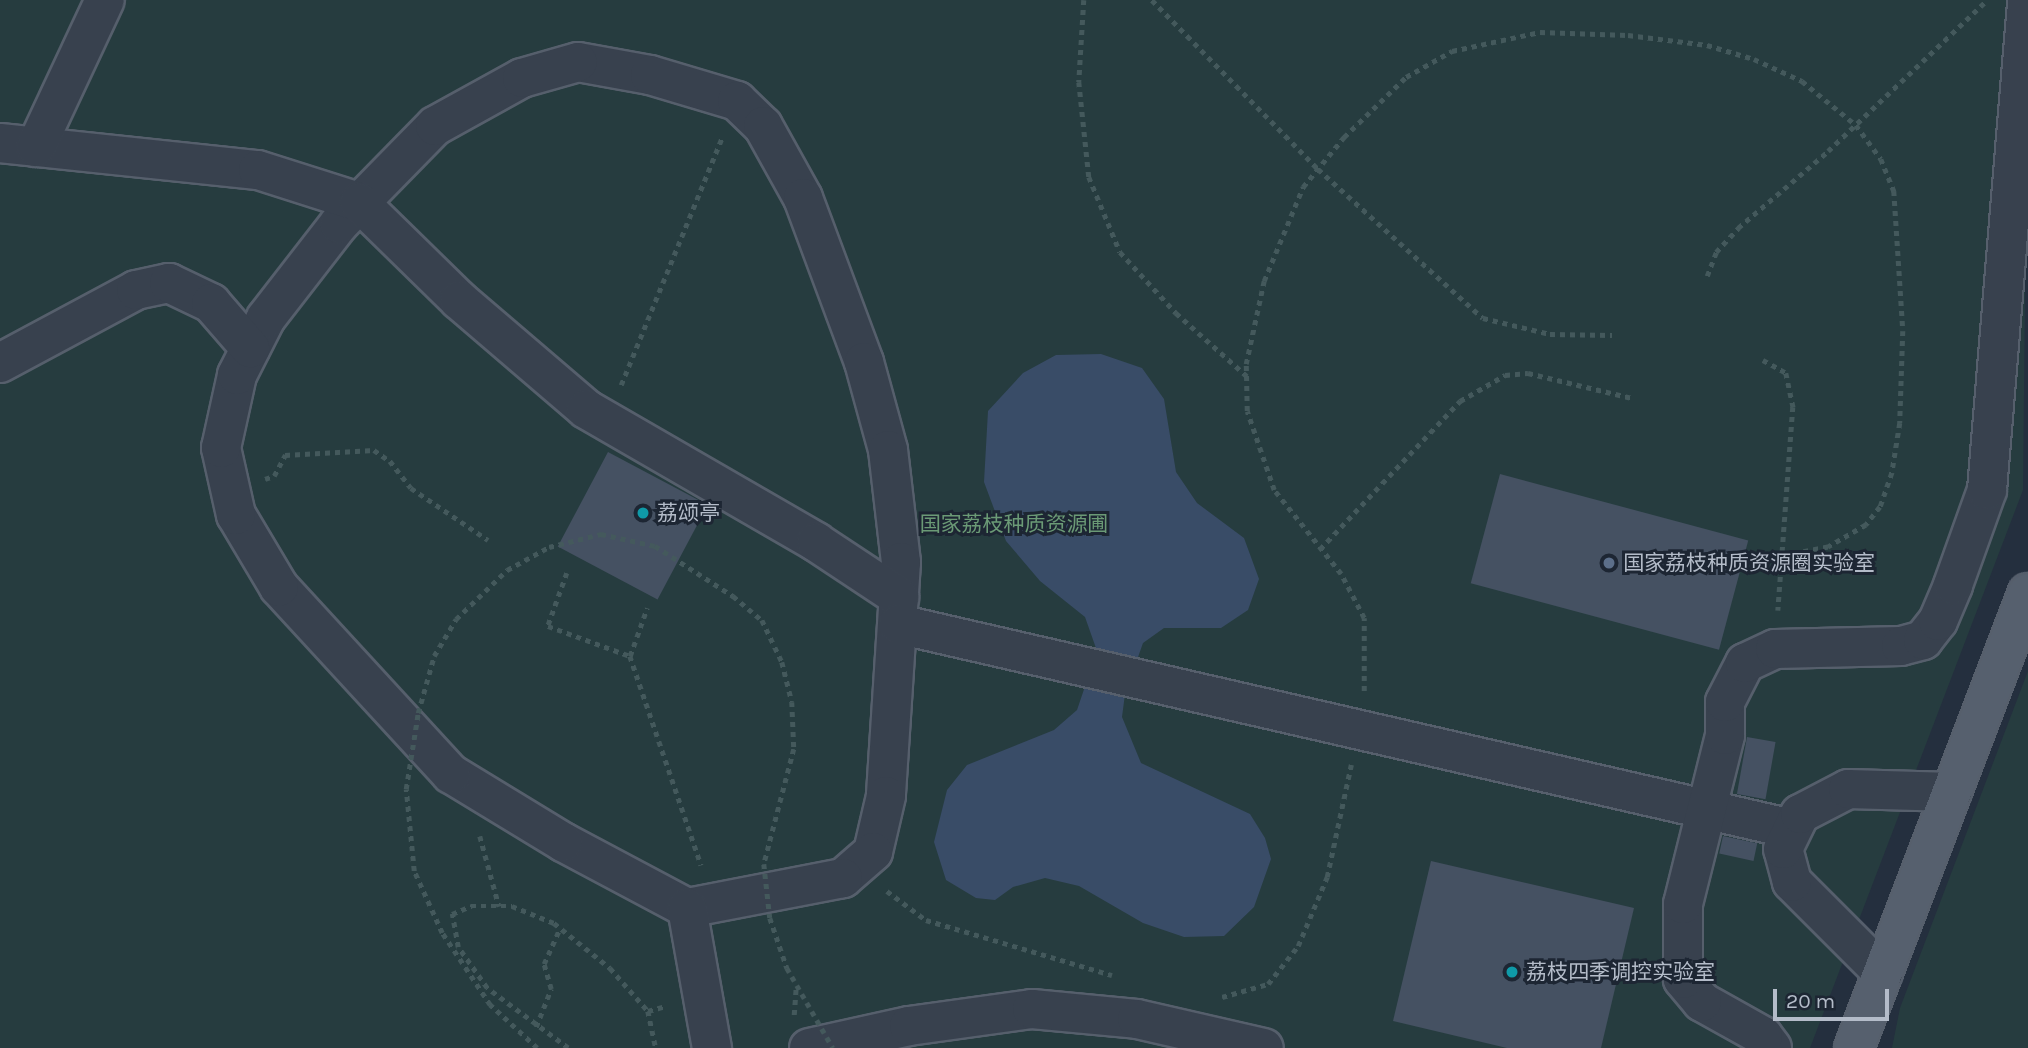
<!DOCTYPE html>
<meta charset="utf-8">
<style>
body{margin:0}
#map{position:relative;width:2028px;height:1048px;overflow:hidden;background:#242f3e;font-family:Karla,"Noto Sans SC",sans-serif}
div>[style]{position:absolute}
.green>*{inset:0;background:#263c3f}
.water>*{inset:0;background:#394c67}
.building>*{inset:0;background:#455162;transform-origin:0 0}
.path>*{height:4.5px;margin-top:-2.25px;transform-origin:0;background:repeating-linear-gradient(90deg,#44595c 0 5px,transparent 0 10px)}
.roads{filter:drop-shadow(2px 0 #565f6c) drop-shadow(-2px 0 #565f6c) drop-shadow(0 2px #565f6c) drop-shadow(0 -2px #565f6c)}
.minor>*{height:38px;margin:-19px;padding:0 19px;transform-origin:19px;border-radius:19px;background:#38414e}
.major>*{height:38px;margin:-19px;padding:0 19px;transform-origin:19px;border-radius:19px;background:#56606e}
.path-bridge>*{height:4.5px;margin-top:-2.25px;transform-origin:0;background:repeating-linear-gradient(90deg,#44595c 0 5px,transparent 0 10px)}
.dots>*{width:19px;height:19px;translate:-50% -50%;box-sizing:border-box;border:4px solid #1d2633;border-radius:50%}
span{translate:-50% -50%;white-space:nowrap;text-align:center;line-height:1.15;-webkit-text-stroke:6px #1d2633;paint-order:stroke}
.poi-label{font-size:21px;color:#b4bcc9}
.left{translate:0 -50%;text-align:left}
.park-label{font-size:21px;color:#6b9a76}
.scale{position:absolute;left:1773px;top:989px;width:116px;height:32px;box-sizing:border-box;border:4px solid #b4bcc9;border-top:0;padding-left:9px;font-size:21px;line-height:24px;white-space:nowrap;color:#b4bcc9;-webkit-text-stroke:5px #1d2633;paint-order:stroke}
</style>
<div id="map">
<div class="green">
<div style="clip-path:polygon(0 0,2028px 0,2023px 490px,1810px 1048px,0 1048px)"></div>
<div style="clip-path:polygon(2028px 671px,2028px 1048px,1892px 1048px,1900px 1008px)"></div>
</div>
<div class="water">
<div style="clip-path:polygon(1101px 354px,1142px 368px,1164px 399px,1176px 472px,1197px 503px,1244px 538px,1259px 579px,1248px 610px,1221px 628px,1164px 628px,1143px 643px,1125px 694px,1122px 717px,1141px 763px,1250px 814px,1265px 838px,1271px 859px,1254px 907px,1224px 936px,1184px 937px,1143px 923px,1079px 886px,1045px 878px,1013px 887px,995px 900px,976px 898px,946px 880px,934px 842px,947px 790px,967px 765px,1054px 730px,1077px 710px,1097px 651px,1085px 617px,1040px 581px,1006px 541px,984px 482px,988px 411px,1023px 373px,1056px 355px)"></div>
</div>
<div class="building">
<div style="left:608px;top:452px;width:113px;height:107px;rotate:28deg"></div>
<div style="left:1500px;top:474px;width:257px;height:113px;rotate:15deg"></div>
<div style="left:1747px;top:737px;width:29px;height:58px;rotate:10deg"></div>
<div style="left:1723px;top:836px;width:35px;height:18px;rotate:12deg"></div>
<div style="clip-path:polygon(1431px 861px,1634px 908px,1601px 1048px,1507px 1048px,1393px 1021px)"></div>
</div>
<div class="path">
<div style="left:1084px;top:0;width:82px;rotate:93.5deg"></div>
<div style="left:1079px;top:82px;width:96px;rotate:84deg"></div>
<div style="left:1089px;top:177px;width:81px;rotate:67.5deg"></div>
<div style="left:1120px;top:252px;width:83px;rotate:47.4deg"></div>
<div style="left:1176px;top:313px;width:95px;rotate:41.6deg"></div>
<div style="left:1152px;top:0;width:237px;rotate:45.5deg"></div>
<div style="left:1318px;top:169px;width:222px;rotate:42.1deg"></div>
<div style="left:1483px;top:318px;width:69px;rotate:13.4deg"></div>
<div style="left:1550px;top:334px;width:62px;rotate:0.9deg"></div>
<div style="left:1707px;top:276px;width:26px;rotate:-69deg"></div>
<div style="left:1716px;top:252px;width:33px;rotate:-47deg"></div>
<div style="left:1738px;top:228px;width:118px;rotate:-40.5deg"></div>
<div style="left:1828px;top:151px;width:219px;rotate:-43.5deg"></div>
<div style="left:1763px;top:360px;width:26px;rotate:29deg"></div>
<div style="left:1786px;top:373px;width:35px;rotate:78deg"></div>
<div style="left:1793px;top:407px;width:204px;rotate:94.2deg"></div>
<div style="left:621px;top:385px;width:268px;rotate:-67.8deg"></div>
<div style="left:265px;top:479px;width:9px;rotate:-18deg"></div>
<div style="left:274px;top:476px;width:24px;rotate:-62deg"></div>
<div style="left:285px;top:455px;width:89px;rotate:-3.2deg"></div>
<div style="left:374px;top:450px;width:19px;rotate:35deg"></div>
<div style="left:390px;top:461px;width:34px;rotate:52deg"></div>
<div style="left:411px;top:488px;width:93px;rotate:34deg"></div>
<div style="left:1320px;top:549px;width:204px;rotate:-46.6deg"></div>
<div style="left:1460px;top:401px;width:52px;rotate:-30deg"></div>
<div style="left:1505px;top:375px;width:23px;rotate:-5deg"></div>
<div style="left:1528px;top:373px;width:107px;rotate:13.5deg"></div>
<div style="left:567px;top:573px;width:56px;rotate:109.7deg"></div>
<div style="left:548px;top:626px;width:87px;rotate:20.1deg"></div>
<div style="left:630px;top:656px;width:51px;rotate:-70.5deg"></div>
<div style="left:630px;top:656px;width:221px;rotate:71.2deg"></div>
<div style="left:1364px;top:691px;width:73px;rotate:-90deg"></div>
<div style="left:1364px;top:618px;width:50px;rotate:-117.6deg"></div>
<div style="left:1341px;top:574px;width:107px;rotate:-128.6deg"></div>
<div style="left:1274px;top:490px;width:83px;rotate:-108.9deg"></div>
<div style="left:1247px;top:411px;width:47px;rotate:-91.2deg"></div>
<div style="left:1246px;top:364px;width:85px;rotate:-77.8deg"></div>
<div style="left:1264px;top:281px;width:102px;rotate:-67.5deg"></div>
<div style="left:1303px;top:187px;width:65px;rotate:-50.6deg"></div>
<div style="left:1344px;top:137px;width:86px;rotate:-44.1deg"></div>
<div style="left:1406px;top:77px;width:53px;rotate:-29.5deg"></div>
<div style="left:1452px;top:51px;width:90px;rotate:-12.2deg"></div>
<div style="left:1540px;top:32px;width:88px;rotate:2deg"></div>
<div style="left:1628px;top:35px;width:80px;rotate:7.2deg"></div>
<div style="left:1707px;top:45px;width:49px;rotate:16.6deg"></div>
<div style="left:1754px;top:59px;width:53px;rotate:24.6deg"></div>
<div style="left:1802px;top:81px;width:70px;rotate:39.2deg"></div>
<div style="left:1856px;top:125px;width:42px;rotate:53.7deg"></div>
<div style="left:1881px;top:159px;width:35px;rotate:68deg"></div>
<div style="left:1894px;top:191px;width:140px;rotate:86.3deg"></div>
<div style="left:1903px;top:331px;width:92px;rotate:91.9deg"></div>
<div style="left:1900px;top:423px;width:51px;rotate:99.1deg"></div>
<div style="left:1892px;top:473px;width:36px;rotate:109deg"></div>
<div style="left:1880px;top:507px;width:23px;rotate:128deg"></div>
<div style="left:1866px;top:525px;width:44px;rotate:149.9deg"></div>
<div style="left:1828px;top:547px;width:47px;rotate:168.9deg"></div>
<div style="left:480px;top:836px;width:73px;rotate:74.8deg"></div>
<div style="left:887px;top:891px;width:49px;rotate:36.6deg"></div>
<div style="left:926px;top:920px;width:194px;rotate:16.5deg"></div>
<div style="left:1222px;top:997px;width:48px;rotate:-15.8deg"></div>
<div style="left:1268px;top:984px;width:48px;rotate:-51.7deg"></div>
<div style="left:1298px;top:946px;width:75px;rotate:-67.2deg"></div>
<div style="left:1327px;top:877px;width:115px;rotate:-77.9deg"></div>
<div style="left:648px;top:1011px;width:18px;rotate:-16deg"></div>
<div style="left:794px;top:1015px;width:27px;rotate:-86deg"></div>
<div style="left:536px;top:1027px;width:41px;rotate:-68.5deg"></div>
<div style="left:551px;top:989px;width:26px;rotate:-106deg"></div>
<div style="left:544px;top:964px;width:39px;rotate:-66deg"></div>
<div style="left:568px;top:1048px;width:101px;rotate:-143.5deg"></div>
<div style="left:487px;top:988px;width:50px;rotate:-125.3deg"></div>
<div style="left:458px;top:947px;width:34px;rotate:-100deg"></div>
<div style="left:452px;top:914px;width:21px;rotate:-23deg"></div>
<div style="left:471px;top:906px;width:41px"></div>
<div style="left:512px;top:906px;width:45px;rotate:22deg"></div>
<div style="left:554px;top:923px;width:72px;rotate:38.8deg"></div>
<div style="left:610px;top:968px;width:57px;rotate:48.5deg"></div>
<div style="left:648px;top:1011px;width:38px;rotate:78deg"></div>
</div>
<div class="roads">
<div class="minor">
<div style="left:578px;top:62px;width:73px;rotate:10.2deg"></div>
<div style="left:650px;top:75px;width:91px;rotate:16.6deg"></div>
<div style="left:737px;top:101px;width:36px;rotate:44deg"></div>
<div style="left:763px;top:126px;width:82px;rotate:60.9deg"></div>
<div style="left:803px;top:198px;width:175px;rotate:69.6deg"></div>
<div style="left:864px;top:362px;width:91px;rotate:74.7deg"></div>
<div style="left:888px;top:450px;width:113px;rotate:83.4deg"></div>
<div style="left:901px;top:562px;width:234px;rotate:93.7deg"></div>
<div style="left:886px;top:796px;width:57px;rotate:103.1deg"></div>
<div style="left:873px;top:852px;width:40px;rotate:139deg"></div>
<div style="left:843px;top:878px;width:159px;rotate:169.1deg"></div>
<div style="left:687px;top:908px;width:140px;rotate:-152deg"></div>
<div style="left:563px;top:842px;width:131px;rotate:-148.7deg"></div>
<div style="left:451px;top:774px;width:254px;rotate:-132.6deg"></div>
<div style="left:279px;top:587px;width:84px;rotate:-120.8deg"></div>
<div style="left:236px;top:515px;width:69px;rotate:-102.6deg"></div>
<div style="left:221px;top:448px;width:75px;rotate:-77.6deg"></div>
<div style="left:237px;top:375px;width:64px;rotate:-63deg"></div>
<div style="left:266px;top:318px;width:119px;rotate:-52.2deg"></div>
<div style="left:339px;top:224px;width:137px;rotate:-45.6deg"></div>
<div style="left:435px;top:126px;width:99px;rotate:-28.9deg"></div>
<div style="left:522px;top:78px;width:58px;rotate:-15.9deg"></div>
<div style="left:0;top:143px;width:259px;rotate:6deg"></div>
<div style="left:258px;top:170px;width:106px;rotate:17.6deg"></div>
<div style="left:359px;top:202px;width:140px;rotate:44.4deg"></div>
<div style="left:459px;top:300px;width:167px;rotate:40.6deg"></div>
<div style="left:586px;top:409px;width:266px;rotate:30deg"></div>
<div style="left:816px;top:542px;width:100px;rotate:33.5deg"></div>
<div style="left:36px;top:147px;width:162px;rotate:-64.9deg"></div>
<div style="left:0;top:363px;width:154px;rotate:-28.2deg"></div>
<div style="left:136px;top:290px;width:34px;rotate:-12deg"></div>
<div style="left:169px;top:283px;width:47px;rotate:25.5deg"></div>
<div style="left:211px;top:303px;width:60px;rotate:49.1deg"></div>
<div style="left:898px;top:624px;width:917px;rotate:12.92deg"></div>
<div style="left:687px;top:908px;width:142px;rotate:79.9deg"></div>
<div style="left:1883px;top:973px;width:129px;rotate:-135deg"></div>
<div style="left:1792px;top:882px;width:34px;rotate:-105deg"></div>
<div style="left:1783px;top:849px;width:39px;rotate:-64deg"></div>
<div style="left:1800px;top:814px;width:54px;rotate:-27.5deg"></div>
<div style="left:1848px;top:789px;width:104px;rotate:1.7deg"></div>
<div style="left:809px;top:1048px;width:102px;rotate:-12.4deg"></div>
<div style="left:909px;top:1026px;width:124px;rotate:-7.9deg"></div>
<div style="left:1032px;top:1009px;width:105px;rotate:5.4deg"></div>
<div style="left:1137px;top:1019px;width:130px;rotate:12.9deg"></div>
<div style="left:1772px;top:1048px;width:15px;rotate:-127deg"></div>
<div style="left:1763px;top:1036px;width:70px;rotate:-150.9deg"></div>
<div style="left:1702px;top:1002px;width:30px;rotate:-130deg"></div>
<div style="left:1683px;top:979px;width:75px;rotate:-90deg"></div>
<div style="left:1683px;top:904px;width:174px;rotate:-76deg"></div>
<div style="left:1725px;top:735px;width:33px;rotate:-90deg"></div>
<div style="left:1725px;top:702px;width:44px;rotate:-62.9deg"></div>
<div style="left:1745px;top:663px;width:33px;rotate:-25deg"></div>
<div style="left:1775px;top:649px;width:126px;rotate:-1.4deg"></div>
<div style="left:1901px;top:646px;width:23px;rotate:-15deg"></div>
<div style="left:1923px;top:640px;width:24px;rotate:-52deg"></div>
<div style="left:1938px;top:621px;width:39px;rotate:-67deg"></div>
<div style="left:1953px;top:585px;width:101px;rotate:-70.3deg"></div>
<div style="left:1987px;top:490px;width:492px;rotate:-85.3deg"></div>
</div>
<div class="major">
<div style="left:1854px;top:1048px;width:487px;rotate:-69.1deg"></div>
</div>
</div>
<div class="path-bridge">
<div style="left:537px;top:1048px;width:64px;rotate:-137.5deg"></div>
<div style="left:490px;top:1005px;width:87px;rotate:-123.7deg"></div>
<div style="left:442px;top:933px;width:68px;rotate:-114.3deg"></div>
<div style="left:414px;top:871px;width:82px;rotate:-95.6deg"></div>
<div style="left:406px;top:789px;width:77px;rotate:-81deg"></div>
<div style="left:418px;top:713px;width:59px;rotate:-74.3deg"></div>
<div style="left:434px;top:656px;width:43px;rotate:-59.3deg"></div>
<div style="left:456px;top:619px;width:71px;rotate:-43.9deg"></div>
<div style="left:507px;top:570px;width:48px;rotate:-28.7deg"></div>
<div style="left:549px;top:547px;width:54px;rotate:-14deg"></div>
<div style="left:601px;top:534px;width:55px;rotate:12.5deg"></div>
<div style="left:655px;top:546px;width:93px;rotate:32.7deg"></div>
<div style="left:733px;top:596px;width:38px;rotate:40deg"></div>
<div style="left:762px;top:620px;width:47px;rotate:64.5deg"></div>
<div style="left:782px;top:662px;width:41px;rotate:76deg"></div>
<div style="left:792px;top:702px;width:47px;rotate:87.6deg"></div>
<div style="left:794px;top:749px;width:119px;rotate:104.6deg"></div>
<div style="left:764px;top:864px;width:54px;rotate:83.7deg"></div>
<div style="left:770px;top:918px;width:53px;rotate:71.2deg"></div>
<div style="left:787px;top:968px;width:92px;rotate:60.1deg"></div>
</div>
<div class="dots">
<div style="left:643px;top:513px;background:#0f9aa8"></div>
<div style="left:1609px;top:563px;background:#5c6f8a"></div>
<div style="left:1512px;top:972px;background:#0f9aa8"></div>
</div>
<div class="poi-label">
<span class="left" style="left:657px;top:513px">荔颂亭</span>
<span class="left" style="left:1623px;top:563px">国家荔枝种质资源圈实验室</span>
<span class="left" style="left:1526px;top:972px">荔枝四季调控实验室</span>
</div>
<div class="park-label">
<span style="left:1014px;top:524px">国家荔枝种质资源圃</span>
</div>
<div class="scale">20 m</div>
</div>
